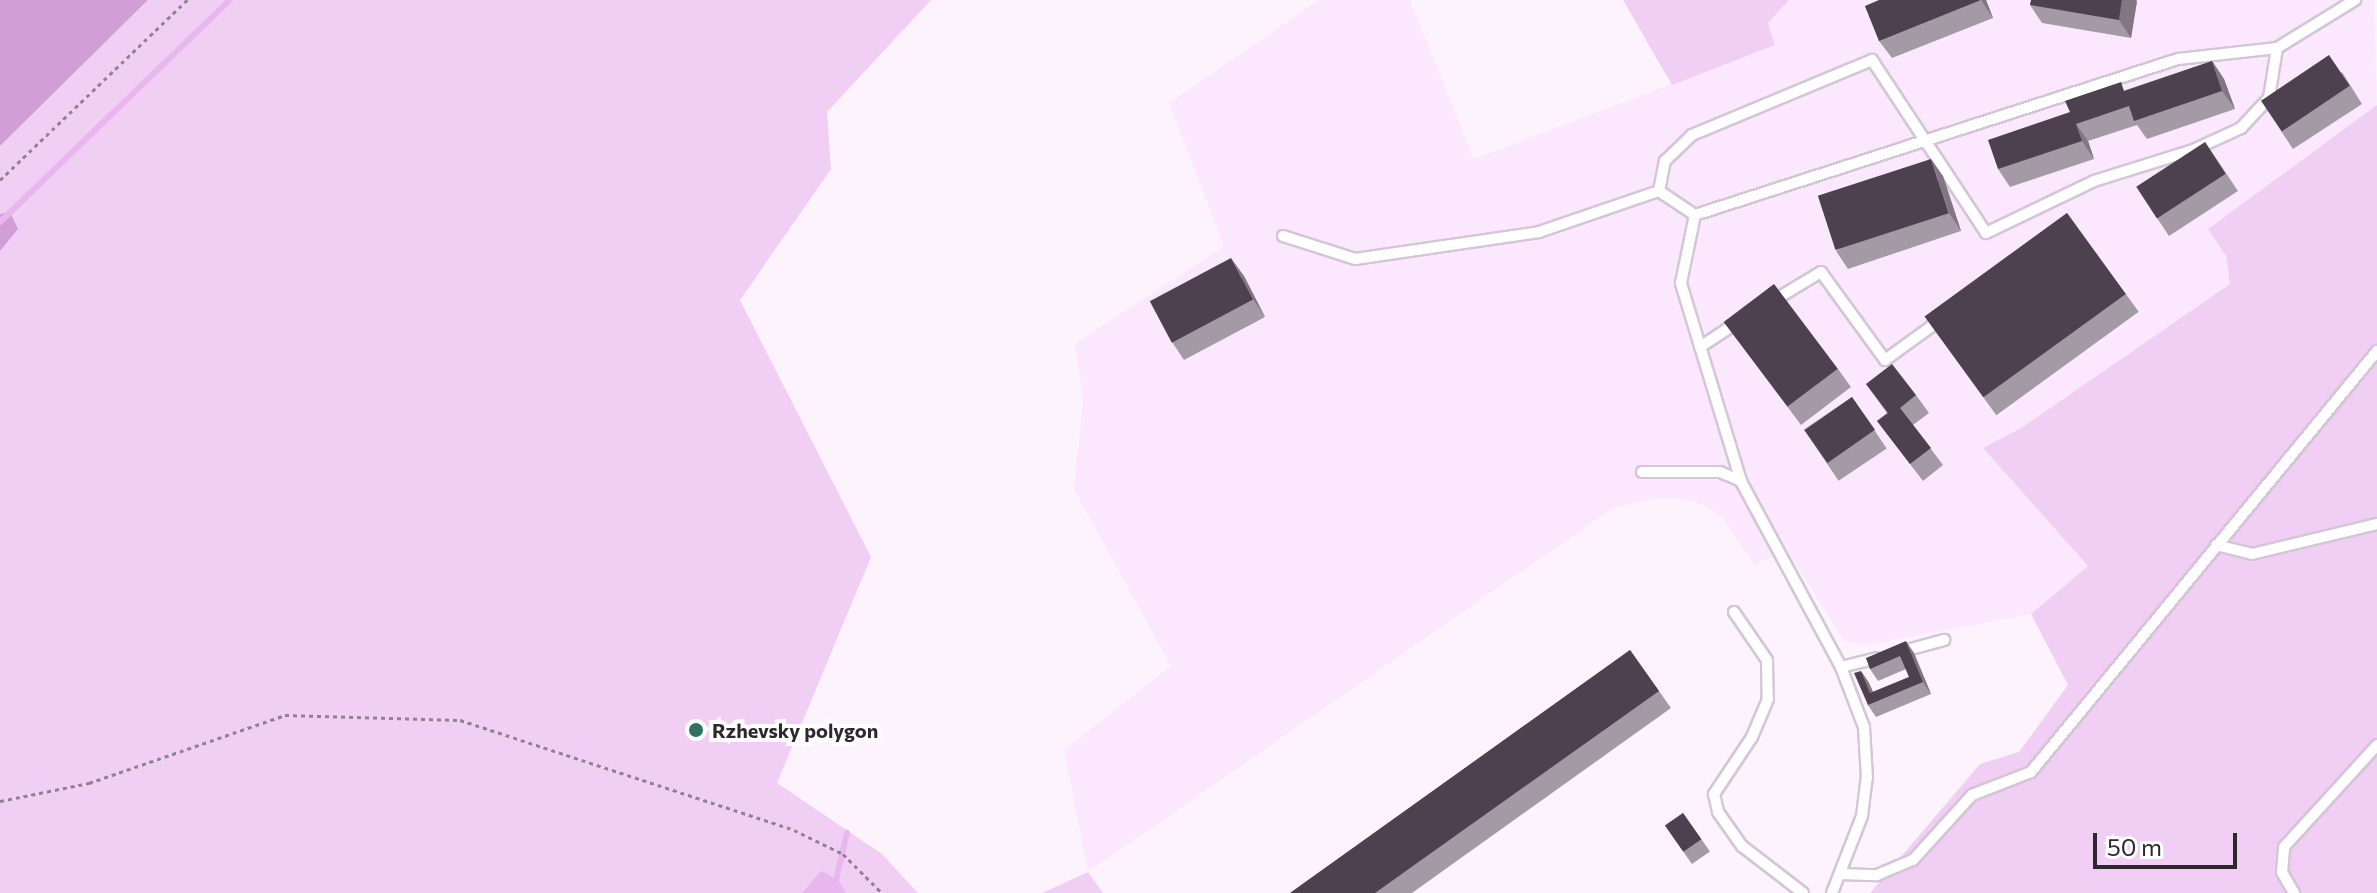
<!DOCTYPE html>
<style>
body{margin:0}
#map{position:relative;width:2377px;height:893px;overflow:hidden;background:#fcf3fd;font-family:Commissioner,sans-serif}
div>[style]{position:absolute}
.built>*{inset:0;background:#fce8fe}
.green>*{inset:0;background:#f1cff5}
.forest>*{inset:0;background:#d19ed8}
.water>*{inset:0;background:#e9b6f0}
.stream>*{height:6px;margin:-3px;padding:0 3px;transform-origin:3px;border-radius:3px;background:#e9b6f0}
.path>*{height:3px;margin-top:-1.5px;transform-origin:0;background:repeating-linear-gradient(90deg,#8c858d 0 4px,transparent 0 8px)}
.roads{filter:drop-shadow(2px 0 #d4c6d6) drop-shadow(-2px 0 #d4c6d6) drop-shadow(0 2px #d4c6d6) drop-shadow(0 -2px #d4c6d6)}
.lane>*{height:10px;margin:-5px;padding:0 5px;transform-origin:5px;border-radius:5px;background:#fff}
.wall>*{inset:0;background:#a49aa6;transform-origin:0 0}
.shaded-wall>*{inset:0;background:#827683}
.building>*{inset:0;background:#4d414f;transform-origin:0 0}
.dots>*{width:22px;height:22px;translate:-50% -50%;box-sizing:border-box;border:4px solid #fff;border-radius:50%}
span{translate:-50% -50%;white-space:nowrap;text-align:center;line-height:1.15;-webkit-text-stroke:8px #fff;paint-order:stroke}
.poi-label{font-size:20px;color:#2d282e;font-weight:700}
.left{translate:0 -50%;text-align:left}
.scale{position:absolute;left:2093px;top:833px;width:144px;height:36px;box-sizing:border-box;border:4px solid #2d282e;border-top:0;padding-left:10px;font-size:24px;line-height:28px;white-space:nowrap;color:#2d282e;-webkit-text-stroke:6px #fff;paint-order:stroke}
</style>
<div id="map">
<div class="built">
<div style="clip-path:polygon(1319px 0,1410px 0,1474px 159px,1775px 45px,1768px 23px,1789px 0,2374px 0,2377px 105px,2208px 229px,2226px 256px,2230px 284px,2021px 428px,1983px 448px,2088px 566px,2031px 614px,1867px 645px,1844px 641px,1786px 548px,1755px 565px,1721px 516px,1697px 502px,1663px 497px,1613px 508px,1088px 872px,1064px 750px,1171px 666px,1074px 489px,1083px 401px,1075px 344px,1224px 246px,1169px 103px)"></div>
</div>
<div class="green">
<div style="clip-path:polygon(148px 0,931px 0,827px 112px,831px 169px,740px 300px,871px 557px,777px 783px,882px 854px,918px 893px,0 893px,0 146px)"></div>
<div style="clip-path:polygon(1623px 0,1789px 0,1768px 23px,1775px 45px,1672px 85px)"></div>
<div style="clip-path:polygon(2377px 105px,2377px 893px,1870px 893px,1980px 764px,2019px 752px,2068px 685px,2031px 614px,2088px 566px,1983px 448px,2021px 428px,2230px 284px,2226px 256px,2208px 229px)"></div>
<div style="clip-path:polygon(1088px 872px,1103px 893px,1042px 893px)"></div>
</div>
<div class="forest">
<div style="clip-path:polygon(0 0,148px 0,0 146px)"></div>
<div style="clip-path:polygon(10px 212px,18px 229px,0 251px,0 214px)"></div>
</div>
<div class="water">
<div style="clip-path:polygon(821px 871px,838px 880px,846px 893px,802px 893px)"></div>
</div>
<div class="stream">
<div style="left:0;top:222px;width:320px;rotate:-44deg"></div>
<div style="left:833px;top:893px;width:62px;rotate:-76.9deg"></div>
</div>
<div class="path">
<div style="left:0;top:180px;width:260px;rotate:-43.9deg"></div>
<div style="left:0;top:801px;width:91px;rotate:-11.4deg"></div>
<div style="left:89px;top:783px;width:207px;rotate:-19.1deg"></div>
<div style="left:285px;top:715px;width:175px;rotate:1.6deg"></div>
<div style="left:460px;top:720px;width:352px;rotate:18.2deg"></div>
<div style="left:794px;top:830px;width:55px;rotate:26.1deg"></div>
<div style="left:843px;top:854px;width:55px;rotate:45deg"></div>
</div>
<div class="roads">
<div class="lane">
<div style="left:1659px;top:191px;width:31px;rotate:-79deg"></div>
<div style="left:1665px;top:161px;width:37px;rotate:-44deg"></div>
<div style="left:1692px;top:135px;width:195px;rotate:-22.6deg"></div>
<div style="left:1872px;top:60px;width:207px;rotate:56.6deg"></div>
<div style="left:1986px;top:233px;width:120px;rotate:-25.7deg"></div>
<div style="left:2094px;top:181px;width:104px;rotate:-17.4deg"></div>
<div style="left:2193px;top:150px;width:53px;rotate:-24.6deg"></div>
<div style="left:2241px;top:128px;width:41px;rotate:-47deg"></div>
<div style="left:2269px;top:98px;width:51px;rotate:-80.9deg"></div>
<div style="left:1283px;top:236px;width:76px;rotate:17.7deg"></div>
<div style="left:1355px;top:259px;width:186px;rotate:-8.3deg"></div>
<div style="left:1539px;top:232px;width:127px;rotate:-18.9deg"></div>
<div style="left:1659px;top:191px;width:43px;rotate:33.7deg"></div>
<div style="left:1773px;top:301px;width:56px;rotate:-31.1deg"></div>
<div style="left:1821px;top:272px;width:109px;rotate:54deg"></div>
<div style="left:1885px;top:360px;width:72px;rotate:-35.9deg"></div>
<div style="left:1700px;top:347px;width:45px;rotate:-33.3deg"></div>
<div style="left:1642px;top:472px;width:78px"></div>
<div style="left:1720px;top:472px;width:23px;rotate:23deg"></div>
<div style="left:2216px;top:545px;width:37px;rotate:14deg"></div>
<div style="left:2252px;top:554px;width:129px;rotate:-13.5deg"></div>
<div style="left:1734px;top:612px;width:58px;rotate:55.5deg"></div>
<div style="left:1767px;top:660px;width:39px;rotate:89deg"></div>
<div style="left:1768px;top:699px;width:41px;rotate:112.8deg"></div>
<div style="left:1752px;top:737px;width:69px;rotate:123.7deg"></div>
<div style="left:1714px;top:794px;width:18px;rotate:77deg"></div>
<div style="left:1718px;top:812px;width:42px;rotate:54.8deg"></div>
<div style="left:1742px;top:846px;width:77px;rotate:37.6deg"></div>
<div style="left:1900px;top:652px;width:46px;rotate:-15.3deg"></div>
<div style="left:1841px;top:667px;width:36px;rotate:-14deg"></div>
<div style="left:1840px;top:874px;width:37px;rotate:2deg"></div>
<div style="left:1877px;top:875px;width:39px;rotate:-23deg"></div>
<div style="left:1913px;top:860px;width:88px;rotate:-47.8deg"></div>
<div style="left:1972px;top:795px;width:63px;rotate:-21.3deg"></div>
<div style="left:2031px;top:772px;width:545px;rotate:-50.58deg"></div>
<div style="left:1832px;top:893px;width:83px;rotate:-68.7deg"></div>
<div style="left:1862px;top:816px;width:38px;rotate:-83deg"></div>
<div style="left:1867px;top:778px;width:51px;rotate:-93.4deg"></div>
<div style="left:1864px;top:727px;width:64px;rotate:-111deg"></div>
<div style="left:1841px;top:667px;width:211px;rotate:-118.3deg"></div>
<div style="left:1741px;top:481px;width:207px;rotate:-106.9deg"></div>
<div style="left:1681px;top:283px;width:69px;rotate:-78.4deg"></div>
<div style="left:1695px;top:215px;width:508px;rotate:-17.9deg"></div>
<div style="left:2178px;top:59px;width:100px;rotate:-6.3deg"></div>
<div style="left:2277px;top:48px;width:92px;rotate:-31.6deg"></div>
<div style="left:2294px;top:893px;width:24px;rotate:-120deg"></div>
<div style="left:2282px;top:872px;width:25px;rotate:-85deg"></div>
<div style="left:2284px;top:847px;width:138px;rotate:-47.6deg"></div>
</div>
</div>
<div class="wall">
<div style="clip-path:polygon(1986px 0,1993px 18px,1892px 58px,1879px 41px,1865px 6px)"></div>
<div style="clip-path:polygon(2137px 1px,2131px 38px,2042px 23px,2030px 5px)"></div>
<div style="clip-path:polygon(2212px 61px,2224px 79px,2235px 109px,2147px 139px,2137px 125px,2088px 141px,2094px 159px,2010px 187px,1998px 169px,2070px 112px,2126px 90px)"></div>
<div style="clip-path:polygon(2342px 72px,2362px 104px,2293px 149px,2281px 131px)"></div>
<div style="clip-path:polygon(2205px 142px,2238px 191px,2169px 236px,2157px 218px)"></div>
<div style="clip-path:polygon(1943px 176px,1961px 231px,1848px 269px,1836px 251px)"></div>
<div style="left:2067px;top:213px;width:122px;height:176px;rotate:54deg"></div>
<div style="clip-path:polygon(1244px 276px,1265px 317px,1184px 360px,1172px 342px)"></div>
<div style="clip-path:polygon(1724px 322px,1838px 369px,1851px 387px,1801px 425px)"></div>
<div style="clip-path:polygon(1866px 384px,1916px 395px,1929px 413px,1913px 425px,1943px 465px,1923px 481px,1877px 421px,1887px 413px)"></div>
<div style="left:1852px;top:397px;width:62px;height:58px;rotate:56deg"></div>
<div style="clip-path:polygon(1630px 650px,1671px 708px,1412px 893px,1290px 893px)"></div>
<div style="clip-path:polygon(1914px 653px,1931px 694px,1876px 717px,1868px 705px,1861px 671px,1869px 683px,1873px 692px,1909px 677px,1906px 669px,1878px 681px,1870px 669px,1866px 658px)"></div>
<div style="left:1683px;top:813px;width:47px;height:22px;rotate:55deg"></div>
</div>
<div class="shaded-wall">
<div style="clip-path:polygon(1981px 0,1986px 0,1993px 18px)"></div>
<div style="clip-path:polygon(2122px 0,2136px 0,2137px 1px,2131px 38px,2119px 20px)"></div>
<div style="clip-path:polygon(2212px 61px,2224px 79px,2235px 109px,2222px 91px)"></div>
<div style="clip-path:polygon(2076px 124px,2088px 141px,2094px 159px,2082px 141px)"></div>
<div style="clip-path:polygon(1931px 159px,1943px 176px,1961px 231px,1949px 213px)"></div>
<div style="clip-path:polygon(1231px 258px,1244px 276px,1265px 317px,1253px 299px)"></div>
<div style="clip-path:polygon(1906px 641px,1914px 653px,1931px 694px,1923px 682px)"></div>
<div style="clip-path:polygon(1861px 671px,1869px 683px,1877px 701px,1870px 693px)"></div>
</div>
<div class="building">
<div style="clip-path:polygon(1879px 0,1981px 0,1879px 41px,1865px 6px)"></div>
<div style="clip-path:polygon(2031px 0,2122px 0,2119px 20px,2030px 5px)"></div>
<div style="left:2329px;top:55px;width:37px;height:82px;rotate:56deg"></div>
<div style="clip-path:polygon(2212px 61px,2222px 91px,2134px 121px,2129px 106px,2076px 124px,2082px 141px,1998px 169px,1988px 140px,2070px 112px,2065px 101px,2121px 82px,2124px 91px)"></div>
<div style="left:2205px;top:142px;width:38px;height:82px;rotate:57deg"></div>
<div style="left:1931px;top:159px;width:57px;height:119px;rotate:72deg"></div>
<div style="left:2067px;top:213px;width:100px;height:176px;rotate:54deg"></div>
<div style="left:1231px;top:258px;width:47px;height:92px;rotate:62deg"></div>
<div style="left:1774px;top:284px;width:106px;height:63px;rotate:53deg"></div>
<div style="clip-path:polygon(1892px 364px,1916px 395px,1900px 408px,1931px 448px,1910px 464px,1877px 421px,1888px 413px,1866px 384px)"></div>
<div style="left:1852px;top:397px;width:40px;height:58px;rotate:55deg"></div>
<div style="clip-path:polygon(1906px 641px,1923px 682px,1868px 705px,1854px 673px,1861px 671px,1870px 693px,1909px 677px,1900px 656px,1870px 669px,1866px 658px)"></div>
<div style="clip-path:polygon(1630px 650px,1659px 691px,1375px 893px,1290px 893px)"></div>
<div style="left:1683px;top:813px;width:32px;height:22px;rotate:55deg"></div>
</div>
<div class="dots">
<div style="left:696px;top:730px;background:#31715f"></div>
</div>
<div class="poi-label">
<span class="left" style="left:712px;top:730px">Rzhevsky polygon</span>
</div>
<div class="scale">50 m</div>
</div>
